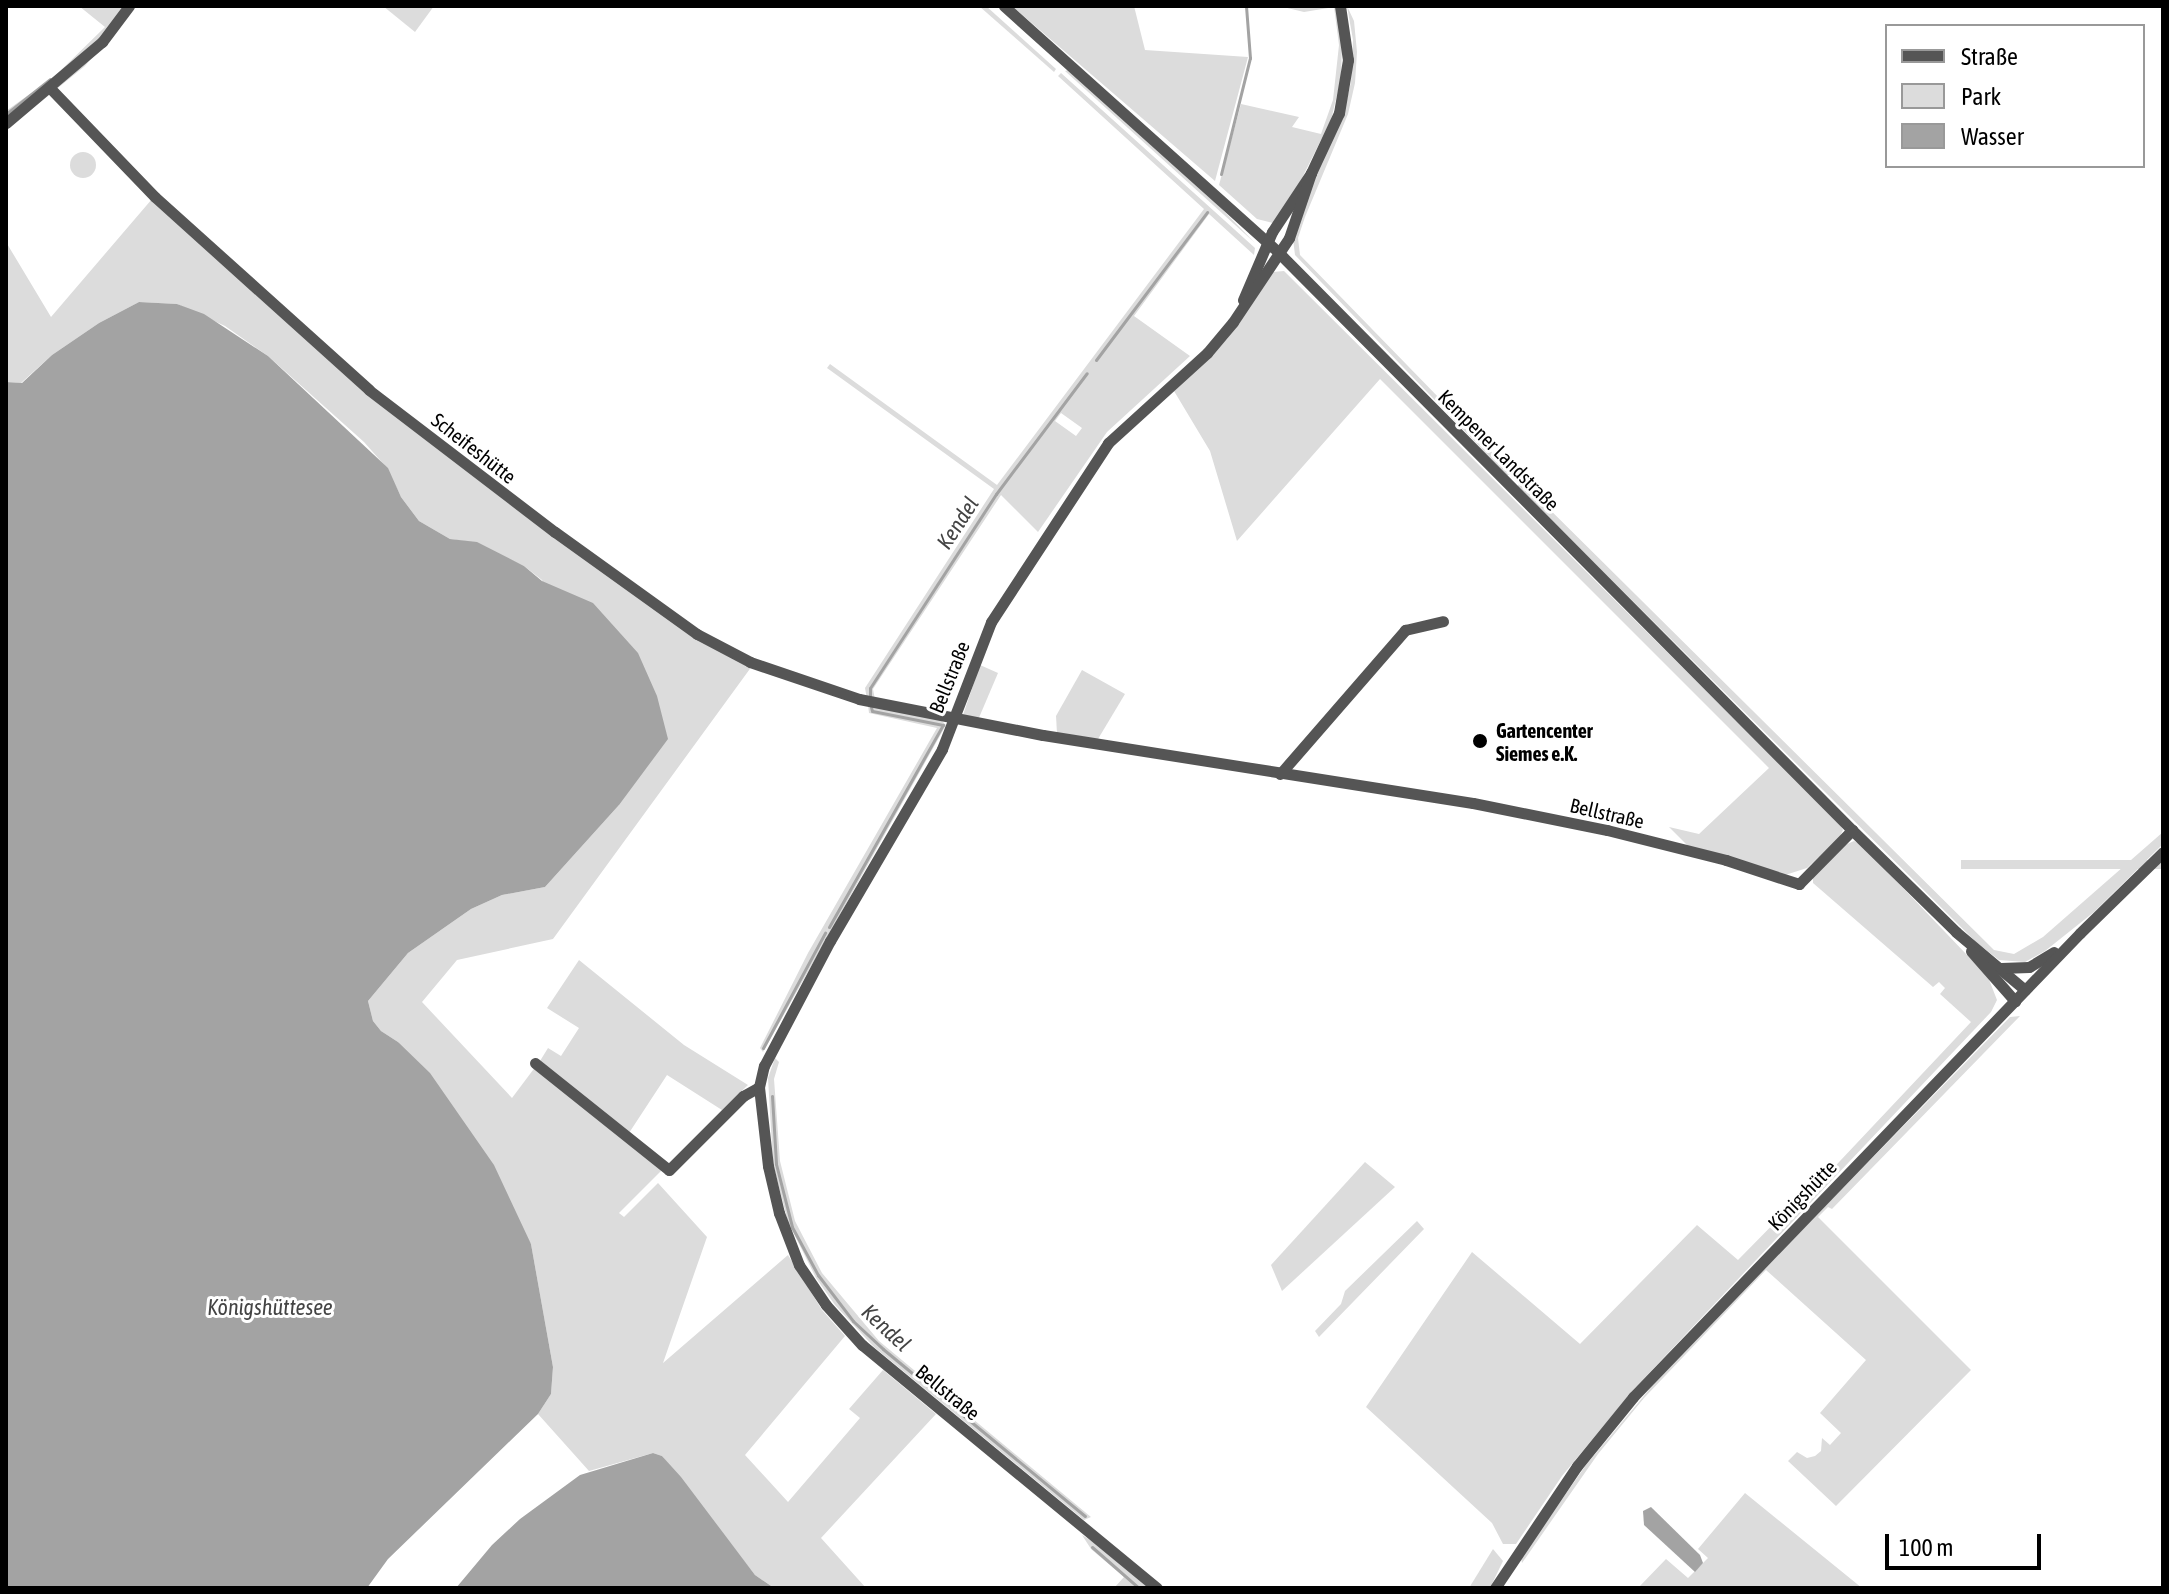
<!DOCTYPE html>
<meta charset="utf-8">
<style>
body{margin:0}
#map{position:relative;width:2169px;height:1594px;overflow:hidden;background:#fff;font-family:"Asap Condensed",sans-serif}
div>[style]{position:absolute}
.green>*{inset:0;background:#dcdcdc;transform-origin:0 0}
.round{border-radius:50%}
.water>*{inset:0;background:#a3a3a3}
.stream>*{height:3px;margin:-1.5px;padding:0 1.5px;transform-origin:1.5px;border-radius:1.5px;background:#a3a3a3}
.minor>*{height:11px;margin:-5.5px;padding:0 5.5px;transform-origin:5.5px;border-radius:5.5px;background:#555}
.dots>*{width:22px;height:22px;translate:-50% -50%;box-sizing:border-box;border:4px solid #fff;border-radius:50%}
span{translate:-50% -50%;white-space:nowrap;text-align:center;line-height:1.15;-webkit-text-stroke:6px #fff;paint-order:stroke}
.street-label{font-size:20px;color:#000}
.poi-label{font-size:20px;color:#000;font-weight:700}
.left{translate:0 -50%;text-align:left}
.water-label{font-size:22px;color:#444;font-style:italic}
.frame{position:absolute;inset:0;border:8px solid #000;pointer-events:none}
.legend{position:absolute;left:1885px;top:24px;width:260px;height:144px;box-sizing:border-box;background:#fff;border:2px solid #999;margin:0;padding:10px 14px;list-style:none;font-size:24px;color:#000}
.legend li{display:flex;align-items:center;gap:16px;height:40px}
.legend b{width:40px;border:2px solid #999}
.scale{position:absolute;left:1885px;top:1534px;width:156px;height:36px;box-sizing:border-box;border:4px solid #000;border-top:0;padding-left:10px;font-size:24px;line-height:28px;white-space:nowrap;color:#000;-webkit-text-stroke:6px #fff;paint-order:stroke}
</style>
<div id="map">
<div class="green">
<div style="clip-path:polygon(79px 6px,135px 6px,85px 66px,6px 130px,6px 111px,55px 76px,105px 27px)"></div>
<div style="clip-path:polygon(383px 6px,434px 6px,415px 32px)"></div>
<div style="clip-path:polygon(979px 6px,986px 6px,1056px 69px,1054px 72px)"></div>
<div style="clip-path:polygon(1012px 6px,1134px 6px,1145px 50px,1248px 57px,1215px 181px)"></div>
<div style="clip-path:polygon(1279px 6px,1337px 6px,1342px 44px,1341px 78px,1331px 120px,1287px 208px,1273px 223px,1257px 219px,1219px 185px,1241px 104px,1299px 117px,1292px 127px,1321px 134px,1333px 100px,1339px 45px,1334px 7px,1304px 12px)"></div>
<div style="clip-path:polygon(1347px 6px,1354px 21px,1357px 52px,1355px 83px,1348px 114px,1305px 217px,1298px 238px,1300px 255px,1514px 475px,1507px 475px,1295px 255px,1293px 239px,1315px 178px,1344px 112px,1351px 82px,1353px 40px)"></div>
<div style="clip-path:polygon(1068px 70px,1217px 204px,1255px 243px,1065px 71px)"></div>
<div style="clip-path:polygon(evenodd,1061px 73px,1255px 248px,1254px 255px,1209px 214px,1134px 316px,1190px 356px,1107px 432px,1038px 532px,1001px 495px,873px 689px,875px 700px,867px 699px,865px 688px,994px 489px,827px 368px,830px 364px,997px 485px,1204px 209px,1058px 76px,1061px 73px,1061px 413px,1082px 428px,1076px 436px,1055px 421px,1061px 413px)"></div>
<div class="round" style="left:70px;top:152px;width:26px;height:26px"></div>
<div style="clip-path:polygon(152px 199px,214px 256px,555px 537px,752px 666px,553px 939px,457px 960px,422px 1002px,512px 1098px,536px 1066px,663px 1169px,619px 1213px,624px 1217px,658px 1183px,707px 1237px,663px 1363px,788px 1255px,822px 1310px,845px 1336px,745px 1455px,788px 1502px,860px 1418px,849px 1409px,883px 1370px,936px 1414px,821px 1538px,866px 1588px,774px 1588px,755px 1575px,662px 1456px,653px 1453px,589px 1471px,538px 1414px,551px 1394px,553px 1367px,531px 1244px,398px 1042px,381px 1031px,373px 1021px,368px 1001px,408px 953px,471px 909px,502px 895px,545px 887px,619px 805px,542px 580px,524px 566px,477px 543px,450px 539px,419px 521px,401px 497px,387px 468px,364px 442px,268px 356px,225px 326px,177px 304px,139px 302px,99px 323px,52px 355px,21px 383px,6px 382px,6px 242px,51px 317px)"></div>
<div style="clip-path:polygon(1284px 271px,1839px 823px,1843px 830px,1839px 838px,1807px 868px,1782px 876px,1690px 848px,1669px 827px,1699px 834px,1769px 768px,1380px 379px,1237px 541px,1210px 451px,1174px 391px,1227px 339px,1273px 272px)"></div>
<div style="clip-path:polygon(1519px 479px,1994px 950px,2014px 954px,2043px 937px,2163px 832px,2163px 844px,2094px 912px,2045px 951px,2025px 962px,1999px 960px,1976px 942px,1518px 487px)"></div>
<div style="clip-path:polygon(980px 665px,998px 673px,978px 720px,963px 715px)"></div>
<div style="clip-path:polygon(1082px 670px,1125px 694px,1098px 739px,1057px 733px,1056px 716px)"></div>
<div style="clip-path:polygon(868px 705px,941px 720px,946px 725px,763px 1052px,760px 1048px,808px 953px,937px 728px,869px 713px)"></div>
<div style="clip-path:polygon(1854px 841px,1862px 845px,1988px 977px,1997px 1000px,1991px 1012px,1634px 1389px,1562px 1476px,1516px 1544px,1503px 1544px,1492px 1523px,1366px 1407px,1472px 1252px,1580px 1344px,1697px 1225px,1738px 1260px,1802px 1195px,1807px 1196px,1971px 1022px,1940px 994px,1945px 988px,1939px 982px,1933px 987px,1813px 883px,1813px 877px,1845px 845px)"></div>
<div style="left:2163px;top:860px;width:9px;height:202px;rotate:90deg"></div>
<div style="clip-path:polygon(579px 960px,684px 1045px,748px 1085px,722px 1110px,667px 1075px,629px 1133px,540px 1061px,548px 1048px,561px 1056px,579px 1028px,547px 1008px)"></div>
<div style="clip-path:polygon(2020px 1016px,1832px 1209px,1828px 1207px,1818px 1217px,1971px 1370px,1836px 1506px,1788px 1461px,1797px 1452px,1807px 1458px,1815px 1456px,1821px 1451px,1822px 1438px,1830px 1445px,1841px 1433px,1820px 1413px,1866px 1360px,1766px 1270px,1644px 1398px,1598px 1454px,1522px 1563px,1521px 1558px,1586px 1465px,1669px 1366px,2010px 1017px)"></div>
<div style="clip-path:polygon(775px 1058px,779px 1062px,774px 1079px,780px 1161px,795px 1221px,822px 1273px,879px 1341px,1091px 1517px,1084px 1520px,874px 1347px,835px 1305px,816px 1278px,788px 1222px,773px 1164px,768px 1078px)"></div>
<div style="clip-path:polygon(1365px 1162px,1395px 1187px,1282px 1291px,1271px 1265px)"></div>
<div style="clip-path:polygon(1417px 1221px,1424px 1229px,1319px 1337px,1315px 1331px,1341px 1304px,1345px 1291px)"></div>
<div style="clip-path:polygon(1745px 1493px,1862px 1588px,1638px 1588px,1666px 1559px,1688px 1578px,1708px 1558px,1698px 1549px)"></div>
<div style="clip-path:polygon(1082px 1535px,1095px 1543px,1149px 1588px,1114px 1588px,1124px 1577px,1091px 1549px)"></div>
<div style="clip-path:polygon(1493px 1549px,1503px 1561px,1490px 1588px,1469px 1588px)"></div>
</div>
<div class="water">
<div style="clip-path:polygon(139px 302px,177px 304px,204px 314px,268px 356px,388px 468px,401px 497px,419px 521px,450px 539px,477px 542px,524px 566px,542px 581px,593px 603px,638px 653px,657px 696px,668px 739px,619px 805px,545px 887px,502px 895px,471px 909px,408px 953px,368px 1001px,373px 1021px,381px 1031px,398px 1042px,430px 1073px,494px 1165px,531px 1244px,553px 1367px,551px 1394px,538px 1414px,388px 1559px,367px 1588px,6px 1588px,6px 382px,22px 383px,52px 355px,99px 323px)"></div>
<div style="clip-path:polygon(653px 1453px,662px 1456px,681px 1477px,755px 1575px,774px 1588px,456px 1588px,492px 1545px,520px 1519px,580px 1475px)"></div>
<div style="clip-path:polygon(1651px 1507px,1700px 1555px,1703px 1563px,1695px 1572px,1644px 1525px,1643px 1511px)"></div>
</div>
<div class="stream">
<div style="left:6px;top:114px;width:56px;rotate:-38.5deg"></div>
<div style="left:1221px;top:174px;width:120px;rotate:-76deg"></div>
<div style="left:1250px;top:58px;width:52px;rotate:-94.4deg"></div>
<div style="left:1096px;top:360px;width:185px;rotate:-53.1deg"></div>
<div style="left:870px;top:698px;width:10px;rotate:-90deg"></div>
<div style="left:870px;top:688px;width:231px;rotate:-57deg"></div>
<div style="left:996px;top:494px;width:151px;rotate:-53.1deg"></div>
<div style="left:829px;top:927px;width:232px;rotate:-60.6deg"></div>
<div style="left:943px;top:725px;width:72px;rotate:-168.8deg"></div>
<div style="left:872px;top:711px;width:4px;rotate:-104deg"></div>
<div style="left:763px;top:1048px;width:131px;rotate:-61.7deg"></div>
<div style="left:772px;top:1096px;width:68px;rotate:86.6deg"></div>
<div style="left:776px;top:1164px;width:65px;rotate:75.7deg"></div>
<div style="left:792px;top:1227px;width:55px;rotate:61.6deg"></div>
<div style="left:818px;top:1275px;width:58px;rotate:52.7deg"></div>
<div style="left:853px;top:1321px;width:41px;rotate:43deg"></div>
<div style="left:883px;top:1349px;width:262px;rotate:39.6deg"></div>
<div style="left:1092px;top:1547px;width:62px;rotate:41.1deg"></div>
</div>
<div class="minor">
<div style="left:1004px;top:6px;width:371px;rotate:41.9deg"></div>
<div style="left:1280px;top:254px;width:812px;rotate:45.2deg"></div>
<div style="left:1852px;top:830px;width:146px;rotate:44.4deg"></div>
<div style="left:1956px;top:932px;width:90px;rotate:40deg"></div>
<div style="left:50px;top:88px;width:151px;rotate:46.1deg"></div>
<div style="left:155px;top:197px;width:288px;rotate:42deg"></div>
<div style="left:369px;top:390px;width:234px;rotate:37.4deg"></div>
<div style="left:555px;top:532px;width:175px;rotate:35.7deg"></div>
<div style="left:697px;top:634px;width:60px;rotate:27.8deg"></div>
<div style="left:750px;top:662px;width:115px;rotate:18.7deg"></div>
<div style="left:859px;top:699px;width:187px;rotate:11.1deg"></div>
<div style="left:1043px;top:735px;width:435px;rotate:9deg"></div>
<div style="left:1473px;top:803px;width:137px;rotate:11.4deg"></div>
<div style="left:1607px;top:830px;width:123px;rotate:14.1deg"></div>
<div style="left:1726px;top:860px;width:77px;rotate:18.2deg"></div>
<div style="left:1799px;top:884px;width:76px;rotate:-45.5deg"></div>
<div style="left:6px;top:123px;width:126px;rotate:-40.2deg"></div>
<div style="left:102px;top:42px;width:45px;rotate:-53.1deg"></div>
<div style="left:1243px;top:300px;width:74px;rotate:-66.9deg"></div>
<div style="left:1272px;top:232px;width:71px;rotate:-56.5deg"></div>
<div style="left:1311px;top:173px;width:66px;rotate:-65deg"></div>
<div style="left:1339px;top:113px;width:54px;rotate:-80.4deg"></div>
<div style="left:1348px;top:60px;width:55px;rotate:-98.4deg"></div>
<div style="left:1280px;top:774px;width:191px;rotate:-49deg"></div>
<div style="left:1405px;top:630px;width:39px;rotate:-13deg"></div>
<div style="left:1971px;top:951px;width:67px;rotate:48.7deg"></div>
<div style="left:2001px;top:968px;width:28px;rotate:-2deg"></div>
<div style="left:2029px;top:967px;width:29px;rotate:-31deg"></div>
<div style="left:535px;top:1063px;width:171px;rotate:38.6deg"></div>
<div style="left:669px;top:1170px;width:105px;rotate:-45deg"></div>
<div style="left:743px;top:1096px;width:18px;rotate:-29deg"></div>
<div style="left:1157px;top:1588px;width:382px;rotate:-140.5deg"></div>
<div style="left:862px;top:1345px;width:54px;rotate:-132deg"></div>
<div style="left:826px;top:1305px;width:48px;rotate:-124deg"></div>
<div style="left:799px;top:1265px;width:56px;rotate:-111deg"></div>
<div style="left:779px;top:1213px;width:48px;rotate:-103.2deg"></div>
<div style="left:768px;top:1166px;width:80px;rotate:-96.5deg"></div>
<div style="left:759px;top:1087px;width:22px;rotate:-77deg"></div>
<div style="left:764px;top:1066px;width:141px;rotate:-62.2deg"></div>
<div style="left:830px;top:941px;width:222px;rotate:-59.7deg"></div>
<div style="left:942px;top:749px;width:136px;rotate:-68.9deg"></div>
<div style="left:991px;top:622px;width:214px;rotate:-56.8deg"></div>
<div style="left:1108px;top:443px;width:134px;rotate:-42.3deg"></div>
<div style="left:1207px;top:353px;width:40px;rotate:-50deg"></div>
<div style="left:1233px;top:322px;width:101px;rotate:-56.3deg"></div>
<div style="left:1289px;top:238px;width:69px;rotate:-71.3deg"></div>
<div style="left:1495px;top:1588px;width:147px;rotate:-56.1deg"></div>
<div style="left:1577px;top:1466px;width:89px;rotate:-50.9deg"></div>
<div style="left:1633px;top:1397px;width:644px;rotate:-46.07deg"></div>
<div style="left:2080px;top:933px;width:116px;rotate:-44.3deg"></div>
</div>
<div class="dots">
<div style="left:1480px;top:741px;background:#000"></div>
</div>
<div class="street-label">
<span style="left:474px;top:448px;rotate:38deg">Scheifeshütte</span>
<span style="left:1499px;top:450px;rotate:45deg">Kempener Landstraße</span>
<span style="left:949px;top:677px;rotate:-68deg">Bellstraße</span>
<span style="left:1607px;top:813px;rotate:13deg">Bellstraße</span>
<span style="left:1802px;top:1195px;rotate:-46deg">Königshütte</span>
<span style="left:948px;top:1392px;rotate:39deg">Bellstraße</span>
</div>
<div class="poi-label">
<span class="left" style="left:1496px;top:742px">Gartencenter<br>Siemes e.K.</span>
</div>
<div class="water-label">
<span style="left:958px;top:523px;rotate:-57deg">Kendel</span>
<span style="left:270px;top:1308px">Königshüttesee</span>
<span style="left:886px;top:1328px;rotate:43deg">Kendel</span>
</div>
<div class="frame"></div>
<ul class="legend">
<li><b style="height:10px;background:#555"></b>Straße</li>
<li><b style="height:22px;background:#dcdcdc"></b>Park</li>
<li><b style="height:22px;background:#a3a3a3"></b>Wasser</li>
</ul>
<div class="scale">100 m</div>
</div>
